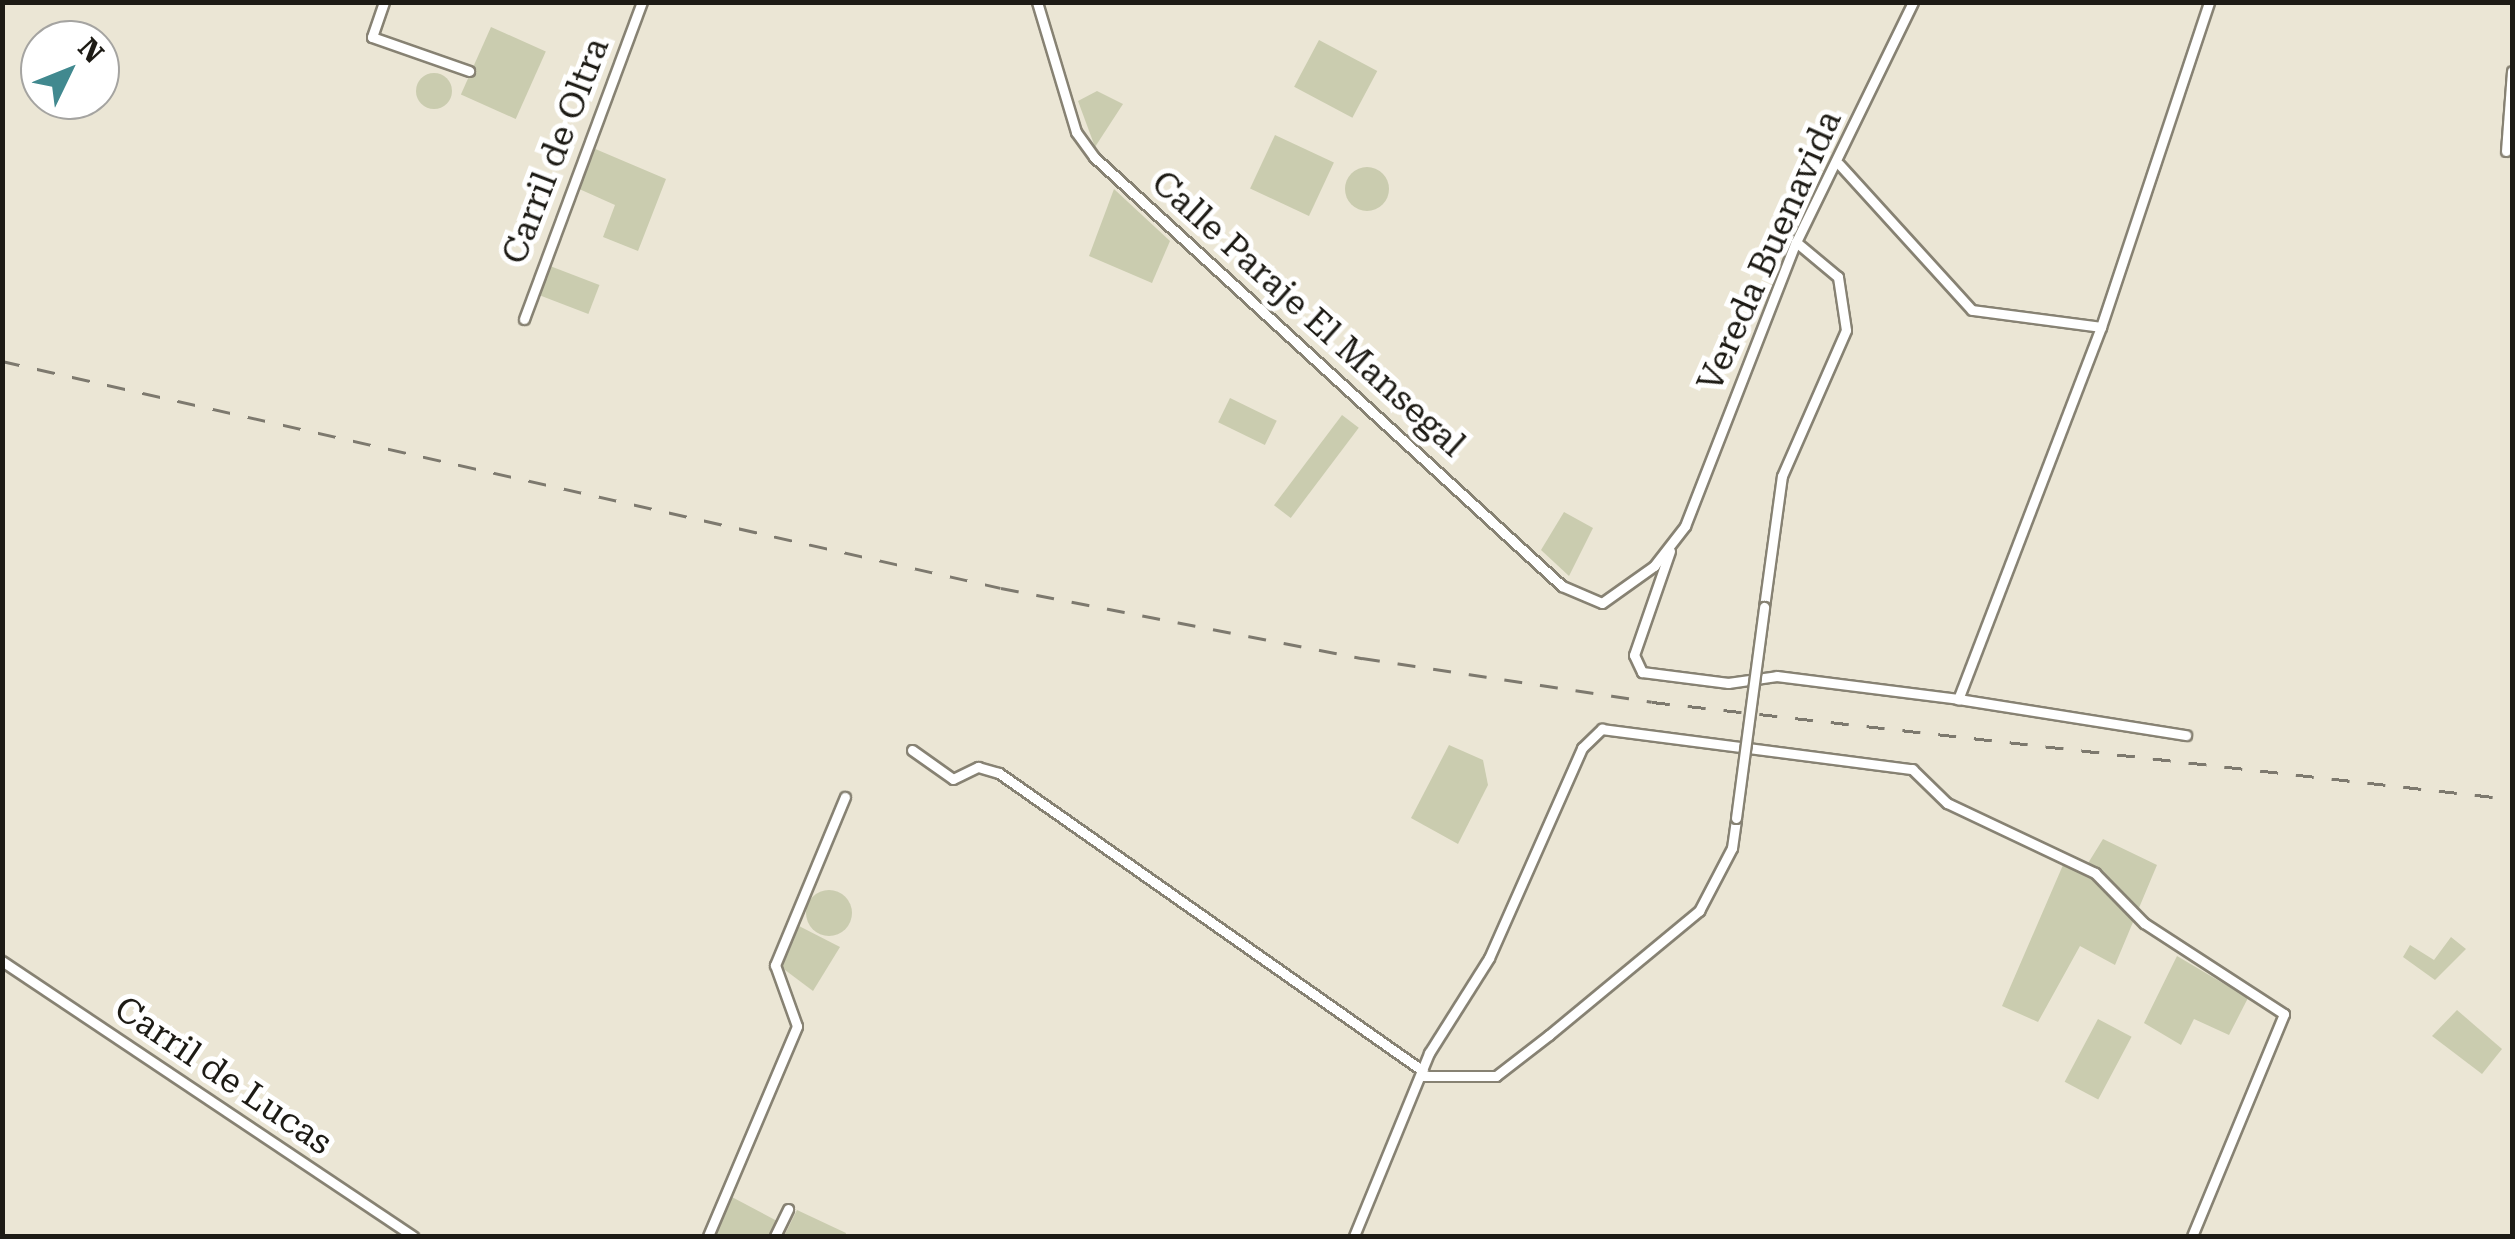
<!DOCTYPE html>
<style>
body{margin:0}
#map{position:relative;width:2515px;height:1239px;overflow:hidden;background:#ebe6d5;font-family:"Roboto Serif",serif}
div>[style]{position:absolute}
.green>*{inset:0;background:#caccaf;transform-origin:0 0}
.round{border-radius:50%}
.roads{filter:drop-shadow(2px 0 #878273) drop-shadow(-2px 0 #878273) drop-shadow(0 2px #878273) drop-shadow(0 -2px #878273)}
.street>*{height:9px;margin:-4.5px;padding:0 4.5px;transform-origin:4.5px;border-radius:4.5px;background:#fff}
.rail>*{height:2.5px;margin-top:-1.25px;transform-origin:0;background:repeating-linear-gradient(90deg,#7d796e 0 18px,transparent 0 36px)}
.bridges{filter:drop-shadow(2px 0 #878273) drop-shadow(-2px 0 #878273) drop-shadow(0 2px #878273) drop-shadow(0 -2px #878273)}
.street-bridge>*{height:9px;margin:-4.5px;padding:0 4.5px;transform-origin:4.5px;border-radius:4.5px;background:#fff}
span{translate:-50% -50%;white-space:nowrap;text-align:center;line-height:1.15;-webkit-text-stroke:10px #fff;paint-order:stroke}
.street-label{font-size:35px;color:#1d1b15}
.frame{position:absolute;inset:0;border:5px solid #1d1b15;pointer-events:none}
.north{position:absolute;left:20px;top:20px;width:100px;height:100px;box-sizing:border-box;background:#fff;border:2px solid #a5a4a1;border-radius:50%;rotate:47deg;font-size:28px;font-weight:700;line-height:40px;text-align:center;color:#1d1b15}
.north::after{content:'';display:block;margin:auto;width:35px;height:45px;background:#41898f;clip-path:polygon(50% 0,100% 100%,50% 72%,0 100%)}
</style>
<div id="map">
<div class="green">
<div style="left:491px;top:27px;width:60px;height:74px;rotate:24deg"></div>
<div style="left:1319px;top:40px;width:66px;height:53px;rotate:28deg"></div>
<div class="round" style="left:416px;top:73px;width:36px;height:36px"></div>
<div style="clip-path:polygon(1097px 91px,1123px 104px,1095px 147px,1078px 101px)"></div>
<div style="left:1275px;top:135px;width:65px;height:59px;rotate:25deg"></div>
<div style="clip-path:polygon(593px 148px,666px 179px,638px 251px,603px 237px,615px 205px,577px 188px)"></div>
<div class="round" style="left:1345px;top:167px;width:44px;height:44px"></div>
<div style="clip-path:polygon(1114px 189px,1170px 241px,1152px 283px,1089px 256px)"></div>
<div style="left:550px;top:266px;width:53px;height:31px;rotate:21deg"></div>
<div style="left:1230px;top:398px;width:52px;height:27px;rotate:26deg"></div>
<div style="left:1342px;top:415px;width:21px;height:113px;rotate:37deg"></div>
<div style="clip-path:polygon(1564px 512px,1593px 528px,1569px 576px,1541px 550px)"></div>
<div style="clip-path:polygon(1449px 745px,1483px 760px,1488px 785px,1458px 844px,1411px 818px)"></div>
<div style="clip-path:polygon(2103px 839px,2157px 865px,2115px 965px,2080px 946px,2038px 1022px,2002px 1006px,2063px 865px,2082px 873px)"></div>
<div class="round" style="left:806px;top:890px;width:46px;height:46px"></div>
<div style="clip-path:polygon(799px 926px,840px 947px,813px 991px,781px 967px)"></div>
<div style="clip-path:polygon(2451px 937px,2466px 949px,2435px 980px,2403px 957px,2410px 945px,2434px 960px)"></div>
<div style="clip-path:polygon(2177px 956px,2248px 998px,2229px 1035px,2194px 1019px,2181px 1045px,2144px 1023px)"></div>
<div style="clip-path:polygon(2457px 1010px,2502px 1049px,2482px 1074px,2432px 1036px)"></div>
<div style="left:2098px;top:1019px;width:38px;height:71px;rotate:28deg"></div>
<div style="clip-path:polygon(730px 1196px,777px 1221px,770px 1236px,712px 1236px)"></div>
<div style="clip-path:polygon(797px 1210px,846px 1233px,845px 1236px,784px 1236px)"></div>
</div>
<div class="roads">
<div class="street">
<div style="left:384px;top:2px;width:37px;rotate:109deg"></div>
<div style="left:372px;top:37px;width:103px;rotate:19.3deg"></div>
<div style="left:1037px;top:2px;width:136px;rotate:73.3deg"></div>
<div style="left:1076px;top:132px;width:31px;rotate:54deg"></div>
<div style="left:1094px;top:157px;width:635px;rotate:42.51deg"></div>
<div style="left:1562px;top:586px;width:43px;rotate:23deg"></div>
<div style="left:1602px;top:603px;width:64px;rotate:-35.4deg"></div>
<div style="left:1654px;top:566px;width:51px;rotate:-52.2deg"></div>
<div style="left:1685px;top:526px;width:305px;rotate:-68.7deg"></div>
<div style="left:1796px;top:242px;width:267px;rotate:-64deg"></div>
<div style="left:2506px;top:151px;width:80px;rotate:-85.7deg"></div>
<div style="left:1839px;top:164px;width:197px;rotate:47.7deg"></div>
<div style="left:1972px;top:310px;width:130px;rotate:7.5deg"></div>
<div style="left:2101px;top:327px;width:342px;rotate:-71.6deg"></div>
<div style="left:524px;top:319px;width:338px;rotate:-69.6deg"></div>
<div style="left:2101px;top:327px;width:399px;rotate:111deg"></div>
<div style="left:1958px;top:699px;width:231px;rotate:9deg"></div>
<div style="left:1670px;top:551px;width:110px;rotate:109.1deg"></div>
<div style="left:1634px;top:655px;width:19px;rotate:65deg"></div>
<div style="left:1642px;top:672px;width:87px;rotate:7.3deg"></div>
<div style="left:1728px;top:683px;width:49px;rotate:-8.1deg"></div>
<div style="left:1777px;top:676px;width:182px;rotate:7.2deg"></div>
<div style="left:1764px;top:607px;width:132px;rotate:-82.2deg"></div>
<div style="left:1782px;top:476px;width:159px;rotate:-66.3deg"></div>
<div style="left:1846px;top:330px;width:54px;rotate:-98.6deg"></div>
<div style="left:1838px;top:277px;width:55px;rotate:-140.2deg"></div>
<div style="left:912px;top:750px;width:50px;rotate:35.3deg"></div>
<div style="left:953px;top:779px;width:28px;rotate:-26deg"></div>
<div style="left:978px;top:767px;width:22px;rotate:16deg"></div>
<div style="left:999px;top:773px;width:518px;rotate:35.1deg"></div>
<div style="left:2px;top:961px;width:495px;rotate:33.8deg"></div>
<div style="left:1421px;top:1076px;width:75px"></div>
<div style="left:1496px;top:1076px;width:67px;rotate:-37.7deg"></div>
<div style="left:1549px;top:1035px;width:195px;rotate:-39.6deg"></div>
<div style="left:1699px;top:911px;width:71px;rotate:-62.4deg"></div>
<div style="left:1732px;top:848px;width:30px;rotate:-82deg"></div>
<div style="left:708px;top:1236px;width:228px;rotate:-67deg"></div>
<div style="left:797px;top:1026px;width:65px;rotate:-109.8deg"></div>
<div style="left:775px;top:965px;width:182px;rotate:-67.4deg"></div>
<div style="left:775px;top:1236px;width:30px;rotate:-64deg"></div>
<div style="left:1354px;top:1236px;width:198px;rotate:-67.7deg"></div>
<div style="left:1429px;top:1053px;width:112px;rotate:-57.7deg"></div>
<div style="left:1489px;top:958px;width:230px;rotate:-66.1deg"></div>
<div style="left:1582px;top:748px;width:28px;rotate:-44deg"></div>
<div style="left:1602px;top:729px;width:313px;rotate:7.4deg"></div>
<div style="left:1912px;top:769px;width:49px;rotate:44.2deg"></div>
<div style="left:1947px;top:803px;width:164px;rotate:25.3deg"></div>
<div style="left:2095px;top:873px;width:70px;rotate:45.6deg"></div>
<div style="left:2144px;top:923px;width:167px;rotate:33deg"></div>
<div style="left:2284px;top:1014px;width:240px;rotate:112.5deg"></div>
</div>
</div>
<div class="rail">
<div style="left:2px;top:361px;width:1024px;rotate:12.8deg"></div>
<div style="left:1001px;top:588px;width:368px;rotate:11deg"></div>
<div style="left:1362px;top:658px;width:293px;rotate:8.6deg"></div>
<div style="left:1652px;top:702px;width:865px;rotate:6.44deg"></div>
</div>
<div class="bridges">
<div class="street-bridge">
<div style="left:1736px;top:818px;width:213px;rotate:-82.4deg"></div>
</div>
</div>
<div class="street-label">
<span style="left:556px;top:151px;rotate:-69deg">Carril de Oltra</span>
<span style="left:1770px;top:251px;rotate:-66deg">Vereda Buenavida</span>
<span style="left:1308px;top:314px;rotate:42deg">Calle Paraje El Mansegal</span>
<span style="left:223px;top:1076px;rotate:34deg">Carril de Lucas</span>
</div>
<div class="frame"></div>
<div class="north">N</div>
</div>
